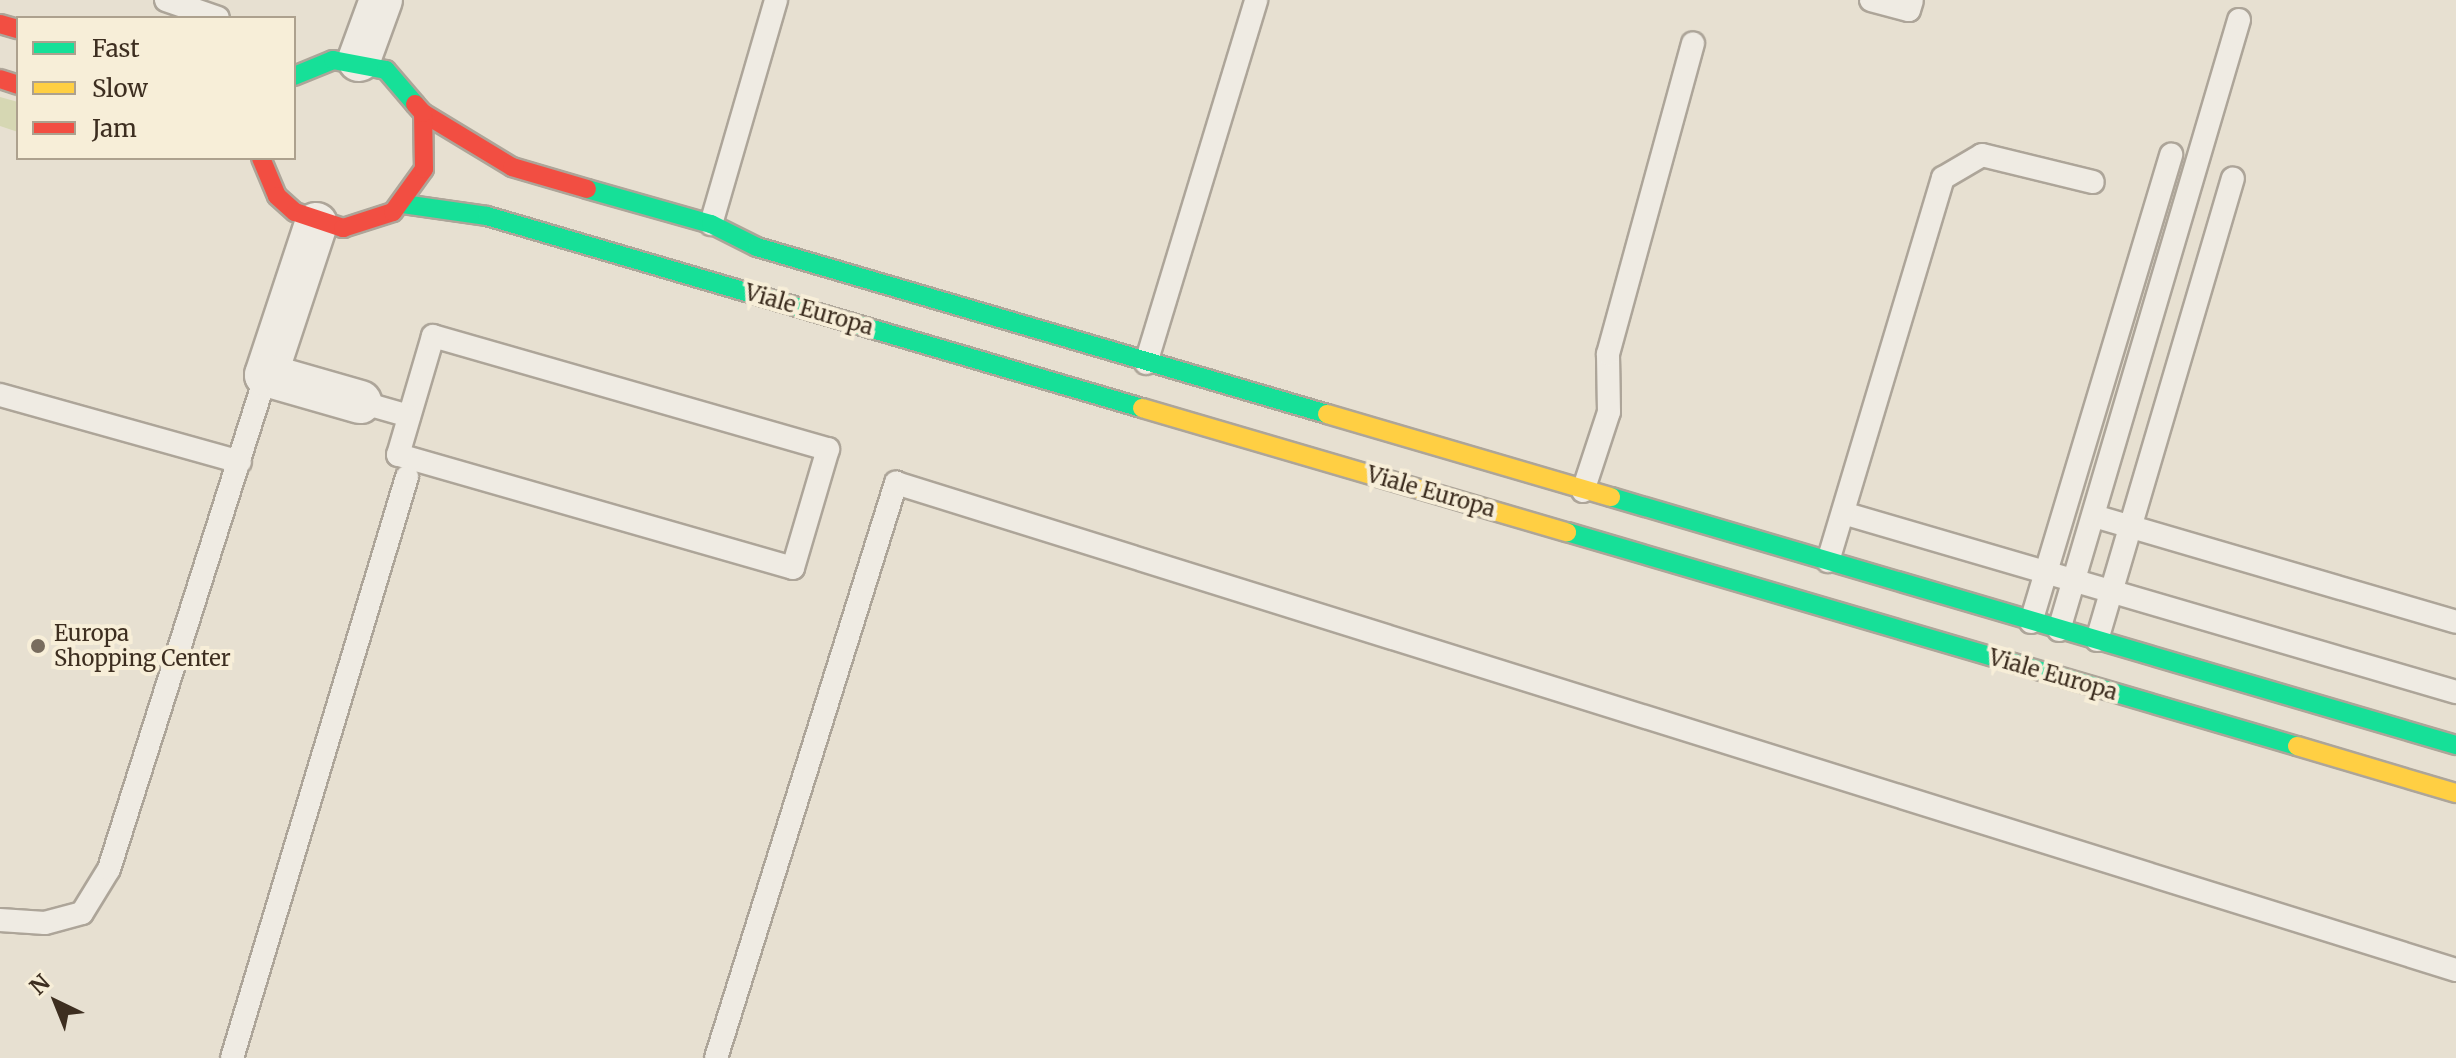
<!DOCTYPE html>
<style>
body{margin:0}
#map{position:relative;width:2456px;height:1058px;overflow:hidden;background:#e7e0d1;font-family:Merriweather,serif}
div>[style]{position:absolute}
.green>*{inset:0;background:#d6d7b3}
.roads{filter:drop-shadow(2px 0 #ada599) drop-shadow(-2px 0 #ada599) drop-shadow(0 2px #ada599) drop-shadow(0 -2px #ada599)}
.lane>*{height:22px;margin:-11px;padding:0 11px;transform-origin:11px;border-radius:11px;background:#efebe3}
.street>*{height:42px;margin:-21px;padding:0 21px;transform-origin:21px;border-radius:21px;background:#efebe3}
.fast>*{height:18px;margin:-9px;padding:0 9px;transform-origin:9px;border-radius:9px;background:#16e098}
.slow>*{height:18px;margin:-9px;padding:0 9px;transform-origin:9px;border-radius:9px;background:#ffcf43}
.jam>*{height:18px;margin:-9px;padding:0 9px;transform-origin:9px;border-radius:9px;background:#f24e42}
.dots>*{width:22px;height:22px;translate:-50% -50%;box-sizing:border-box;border:4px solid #f7eed8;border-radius:50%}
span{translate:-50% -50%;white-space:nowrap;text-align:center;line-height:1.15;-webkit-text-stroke:8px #f7eed8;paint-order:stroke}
.street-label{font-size:22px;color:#3d2e20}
.poi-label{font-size:22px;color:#3d2e20}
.left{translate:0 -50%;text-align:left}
.legend{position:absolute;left:16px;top:16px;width:280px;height:144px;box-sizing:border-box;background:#f7eed8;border:2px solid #ada18e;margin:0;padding:10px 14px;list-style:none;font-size:24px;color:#3d2e20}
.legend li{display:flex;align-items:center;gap:16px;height:40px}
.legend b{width:40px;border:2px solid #ada18e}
.north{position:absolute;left:16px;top:962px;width:80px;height:80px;-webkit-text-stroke:6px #f7eed8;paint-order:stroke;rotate:317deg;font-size:22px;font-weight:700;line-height:32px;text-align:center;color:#3d2e20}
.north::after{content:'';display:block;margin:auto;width:28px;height:36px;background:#3d2e20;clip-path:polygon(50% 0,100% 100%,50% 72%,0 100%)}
</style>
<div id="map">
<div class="green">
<div style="clip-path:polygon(0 97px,18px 102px,18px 132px,0 126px)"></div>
</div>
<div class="roads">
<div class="lane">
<div style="left:166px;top:0;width:55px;rotate:19.1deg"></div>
<div style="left:1871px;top:0;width:39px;rotate:15deg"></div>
<div style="left:1909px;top:10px;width:10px;rotate:-73deg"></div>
<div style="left:711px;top:224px;width:233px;rotate:-73.8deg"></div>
<div style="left:433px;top:336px;width:411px;rotate:16deg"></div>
<div style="left:828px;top:449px;width:124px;rotate:106.4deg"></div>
<div style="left:793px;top:568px;width:411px;rotate:-164deg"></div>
<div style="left:398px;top:455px;width:124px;rotate:-73.6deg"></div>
<div style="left:1146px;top:363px;width:379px;rotate:-73.1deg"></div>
<div style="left:0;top:395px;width:249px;rotate:15.6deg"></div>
<div style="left:360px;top:402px;width:51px;rotate:15.9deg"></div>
<div style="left:1583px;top:491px;width:83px;rotate:-71.8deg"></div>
<div style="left:1609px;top:412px;width:58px;rotate:-91deg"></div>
<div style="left:1608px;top:354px;width:322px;rotate:-74.7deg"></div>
<div style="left:1843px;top:513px;width:639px;rotate:16.28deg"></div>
<div style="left:2094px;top:516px;width:377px;rotate:16.3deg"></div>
<div style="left:1828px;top:561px;width:400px;rotate:-73.3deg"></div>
<div style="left:1943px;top:178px;width:45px;rotate:-30.5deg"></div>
<div style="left:1982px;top:155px;width:114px;rotate:13.7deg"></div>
<div style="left:2031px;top:622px;width:488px;rotate:-73.3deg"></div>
<div style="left:2059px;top:630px;width:636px;rotate:-73.56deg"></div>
<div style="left:2097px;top:640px;width:481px;rotate:-73.6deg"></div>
<div style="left:0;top:920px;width:45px;rotate:3.8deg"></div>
<div style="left:45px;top:923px;width:38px;rotate:-15deg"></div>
<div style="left:82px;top:913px;width:52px;rotate:-58.5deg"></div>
<div style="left:109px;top:869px;width:518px;rotate:-72.37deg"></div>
<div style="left:232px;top:1058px;width:607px;rotate:-73.24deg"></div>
<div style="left:716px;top:1058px;width:603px;rotate:-72.62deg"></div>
<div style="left:896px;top:483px;width:1634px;rotate:17.34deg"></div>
</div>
<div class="street">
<div style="left:359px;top:60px;width:64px;rotate:-69.9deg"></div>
<div style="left:316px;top:224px;width:159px;rotate:108.3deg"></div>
<div style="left:266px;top:375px;width:98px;rotate:16deg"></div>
</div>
<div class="fast">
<div style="left:294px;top:76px;width:42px;rotate:-22.3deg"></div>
<div style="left:333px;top:60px;width:54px;rotate:10.7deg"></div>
<div style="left:386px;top:70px;width:45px;rotate:49.5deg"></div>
<div style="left:587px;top:189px;width:129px;rotate:15.8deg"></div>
<div style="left:711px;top:224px;width:51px;rotate:26.6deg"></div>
<div style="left:757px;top:247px;width:594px;rotate:16.33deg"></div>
<div style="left:403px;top:204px;width:85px;rotate:8.1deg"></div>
<div style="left:487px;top:216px;width:683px;rotate:16.34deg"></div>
<div style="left:1611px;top:497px;width:881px;rotate:16.36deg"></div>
<div style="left:1567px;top:532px;width:761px;rotate:16.34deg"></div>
</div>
<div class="slow">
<div style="left:1142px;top:408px;width:443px;rotate:16.3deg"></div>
<div style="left:1327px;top:414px;width:296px;rotate:16.3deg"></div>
<div style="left:2297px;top:746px;width:166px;rotate:16.5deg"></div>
</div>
<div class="jam">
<div style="left:0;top:24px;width:19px;rotate:16deg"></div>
<div style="left:0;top:79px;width:19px;rotate:18deg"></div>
<div style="left:423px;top:113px;width:104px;rotate:31.2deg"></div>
<div style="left:512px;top:167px;width:78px;rotate:16.3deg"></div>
<div style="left:261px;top:158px;width:41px;rotate:67.2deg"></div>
<div style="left:277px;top:196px;width:24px;rotate:42deg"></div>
<div style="left:295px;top:212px;width:51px;rotate:18.4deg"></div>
<div style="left:343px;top:228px;width:52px;rotate:-17.7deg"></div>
<div style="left:393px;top:212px;width:53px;rotate:-54.2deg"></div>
<div style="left:424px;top:169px;width:56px;rotate:-91deg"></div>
<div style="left:423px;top:113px;width:12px;rotate:-132deg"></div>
</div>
</div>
<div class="dots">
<div style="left:38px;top:646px;background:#786c5e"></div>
</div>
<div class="street-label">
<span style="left:809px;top:310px;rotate:16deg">Viale Europa</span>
<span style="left:1431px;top:492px;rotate:16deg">Viale Europa</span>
<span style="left:2053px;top:675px;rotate:16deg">Viale Europa</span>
</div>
<div class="poi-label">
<span class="left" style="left:54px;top:646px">Europa<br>Shopping Center</span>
</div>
<ul class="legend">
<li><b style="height:10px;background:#16e098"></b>Fast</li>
<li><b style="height:10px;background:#ffcf43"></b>Slow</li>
<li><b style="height:10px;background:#f24e42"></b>Jam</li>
</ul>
<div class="north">N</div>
</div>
